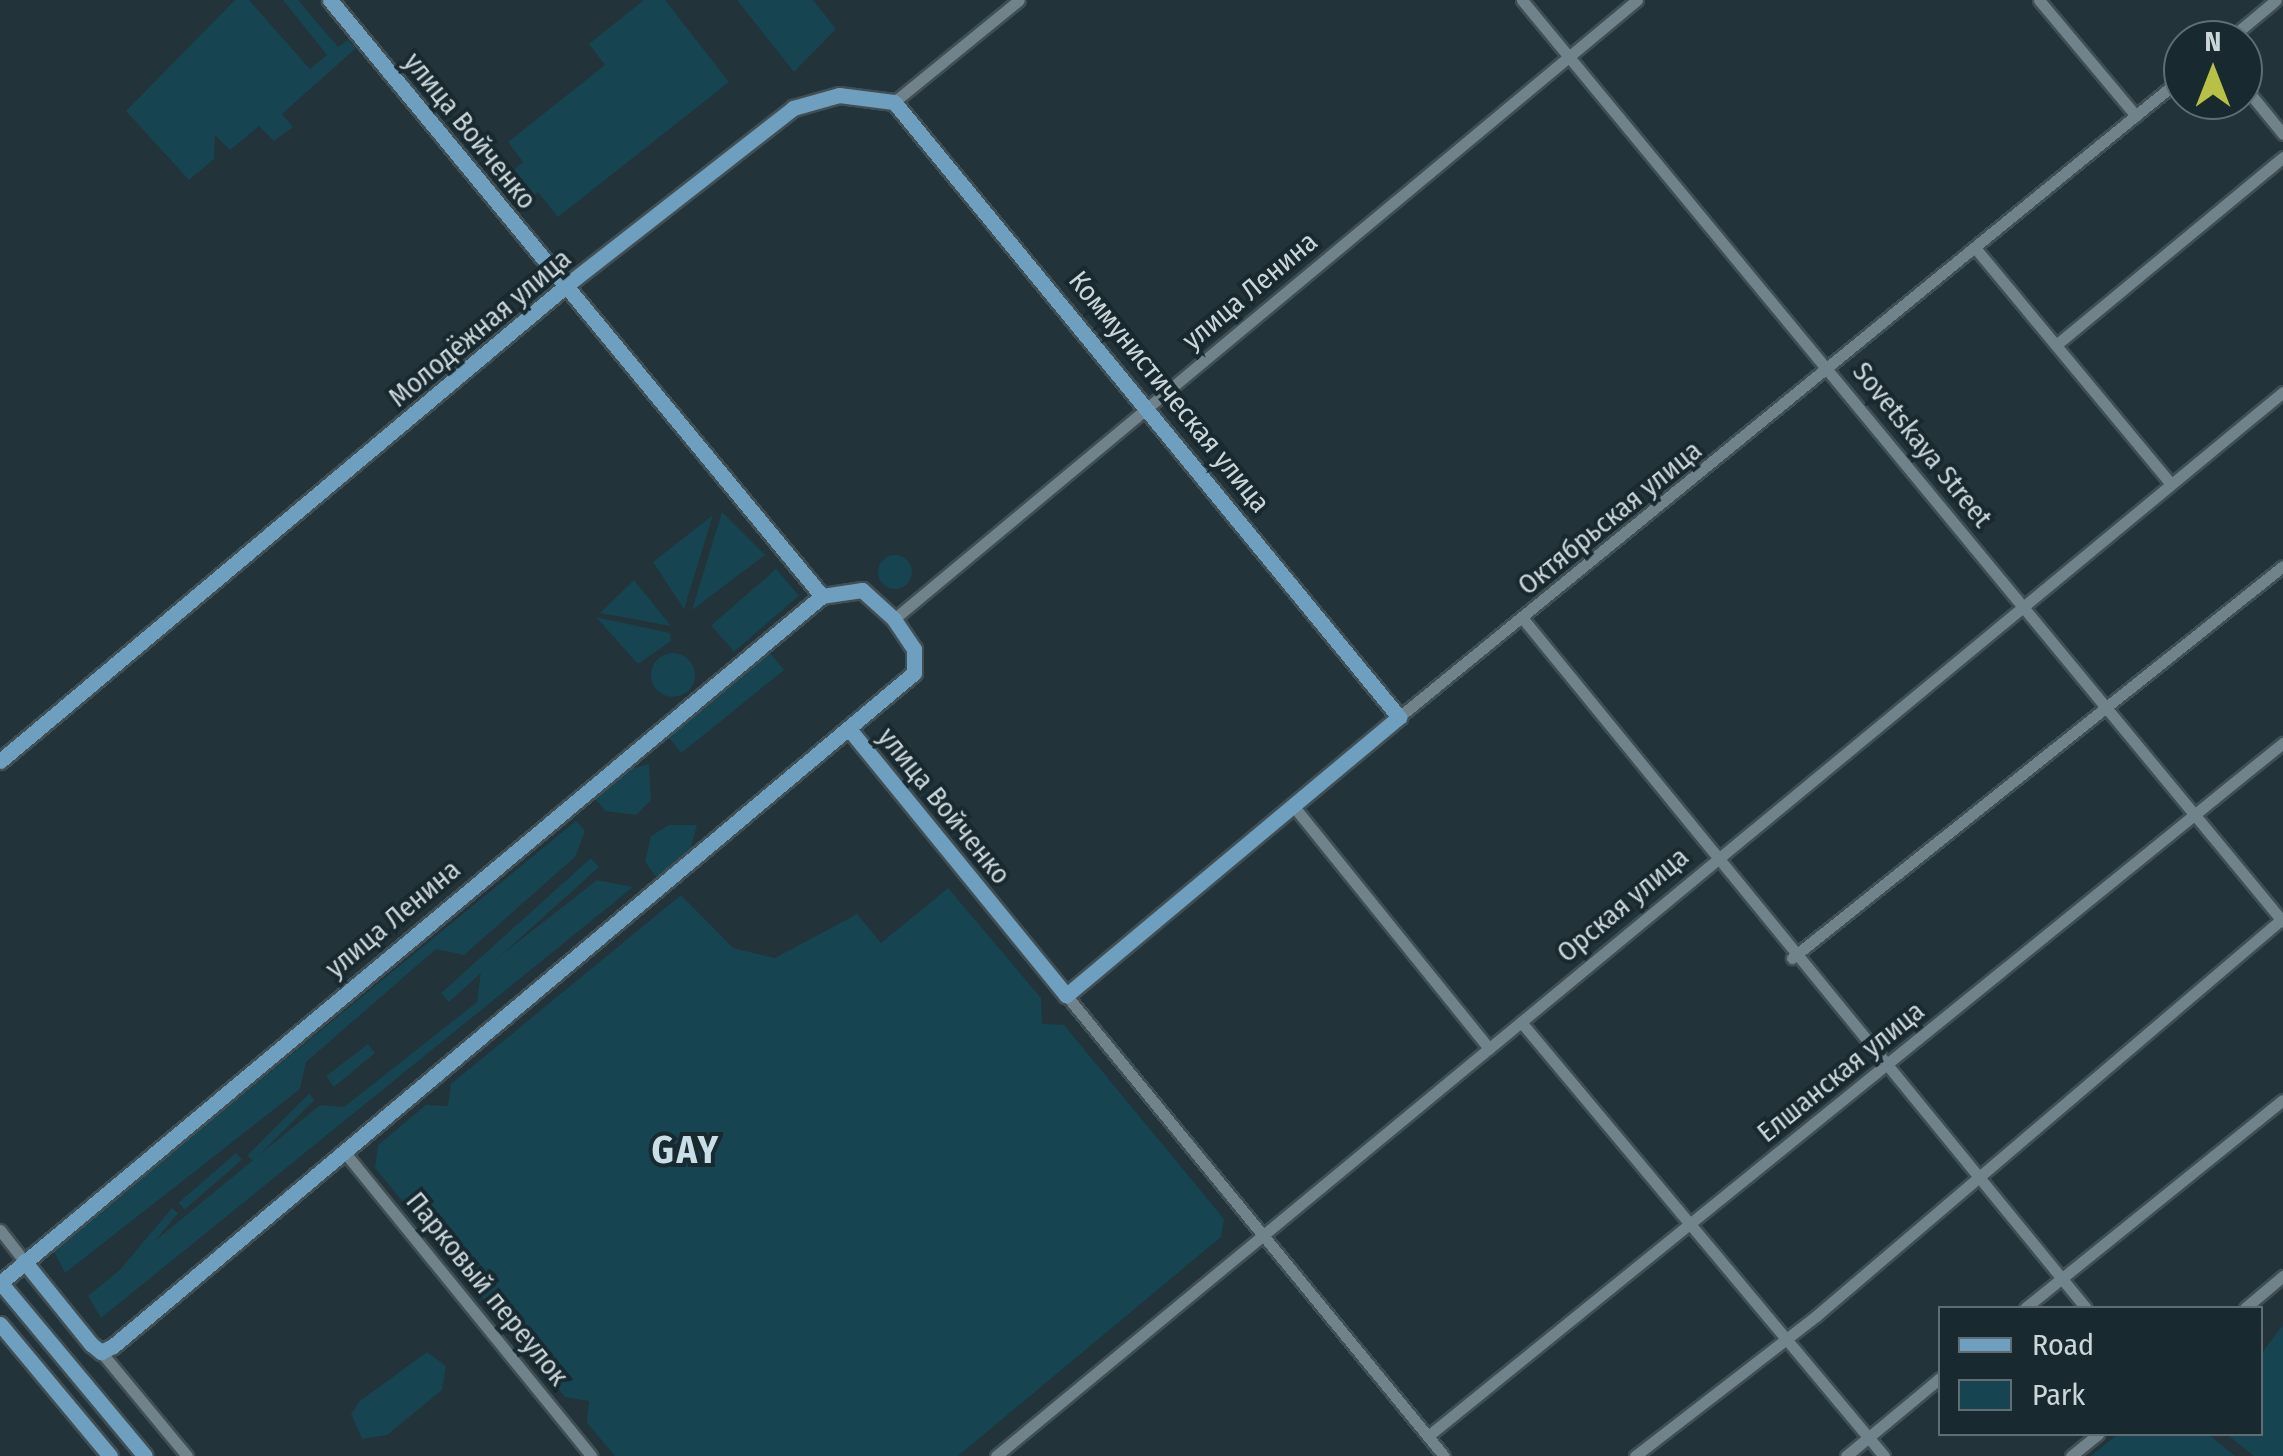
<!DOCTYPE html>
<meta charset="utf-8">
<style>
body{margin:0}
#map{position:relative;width:2283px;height:1456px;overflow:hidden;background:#223339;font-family:"Fira Sans Condensed",sans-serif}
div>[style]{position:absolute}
.green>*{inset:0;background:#174451;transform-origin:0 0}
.round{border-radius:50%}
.roads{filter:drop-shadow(2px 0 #404f54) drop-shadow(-2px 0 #404f54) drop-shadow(0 2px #404f54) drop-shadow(0 -2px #404f54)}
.minor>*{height:11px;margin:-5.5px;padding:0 5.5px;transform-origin:5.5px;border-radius:5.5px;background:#70838a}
.major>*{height:15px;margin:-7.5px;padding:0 7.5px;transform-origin:7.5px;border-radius:7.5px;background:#6f9fbe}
span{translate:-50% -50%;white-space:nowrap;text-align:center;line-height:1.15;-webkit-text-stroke:8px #18292f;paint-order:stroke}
.street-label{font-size:28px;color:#cbd6d9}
.district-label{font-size:38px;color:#c9dee6;font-weight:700;letter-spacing:2.5px}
.legend{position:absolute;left:1938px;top:1306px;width:325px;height:130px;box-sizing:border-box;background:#18292f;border:2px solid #606e73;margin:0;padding:12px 18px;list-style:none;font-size:30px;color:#cbd6d9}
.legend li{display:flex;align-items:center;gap:20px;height:50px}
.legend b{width:50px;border:2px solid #606e73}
.north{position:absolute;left:2163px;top:20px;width:100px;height:100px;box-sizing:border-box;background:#18292f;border:2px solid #606e73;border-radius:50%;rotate:0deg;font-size:28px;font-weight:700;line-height:40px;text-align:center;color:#cbd6d9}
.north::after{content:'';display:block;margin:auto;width:35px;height:45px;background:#b9c046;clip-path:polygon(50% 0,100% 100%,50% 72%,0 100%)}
</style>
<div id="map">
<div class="green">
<div style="clip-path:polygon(235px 0,249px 0,310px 69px,327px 55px,283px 0,298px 0,338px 47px,348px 40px,356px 48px,282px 114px,293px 127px,274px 141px,259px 126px,230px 150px,215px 135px,214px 159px,189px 180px,126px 111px)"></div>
<div style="clip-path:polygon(644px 0,665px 0,729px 82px,558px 217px,538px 192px,525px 202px,505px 177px,523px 162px,508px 142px,605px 65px,589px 44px)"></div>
<div style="clip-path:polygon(737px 0,813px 0,836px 29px,794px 72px)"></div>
<div style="clip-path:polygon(722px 512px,765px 555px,692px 610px)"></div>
<div style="clip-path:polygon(713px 515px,684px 609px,653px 562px)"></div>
<div class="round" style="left:878px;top:555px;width:34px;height:34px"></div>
<div style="left:776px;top:569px;width:35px;height:86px;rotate:49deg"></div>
<div style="clip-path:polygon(634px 580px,671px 626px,600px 613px)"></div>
<div style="clip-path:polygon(596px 617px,670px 633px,671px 641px,638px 664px)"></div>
<div style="left:767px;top:649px;width:27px;height:132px;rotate:51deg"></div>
<div class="round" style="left:651px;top:653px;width:44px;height:44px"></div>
<div style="clip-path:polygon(649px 764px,651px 800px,636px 815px,605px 811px,591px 793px,615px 773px)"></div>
<div style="clip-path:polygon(576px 821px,585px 831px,575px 857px,464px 955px,436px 949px,306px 1062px,300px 1089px,65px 1273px,53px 1250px)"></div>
<div style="clip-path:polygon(669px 825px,697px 825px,687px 861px,660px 882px,645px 862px,651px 836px)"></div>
<div style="left:591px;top:858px;width:12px;height:202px;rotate:48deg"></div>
<div style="clip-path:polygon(597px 880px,633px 887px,101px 1318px,88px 1296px,320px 1105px,344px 1107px,477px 1002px,481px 971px)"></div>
<div style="clip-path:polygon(948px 888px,1041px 998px,1042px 1024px,1064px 1025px,1224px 1219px,1221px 1237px,958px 1456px,615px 1456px,587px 1423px,589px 1401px,565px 1397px,375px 1168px,378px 1145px,426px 1105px,448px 1106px,451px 1084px,681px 895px,733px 948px,775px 958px,857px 914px,881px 943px)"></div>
<div style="clip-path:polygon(368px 1044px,375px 1053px,334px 1087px,326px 1076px)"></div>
<div style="left:309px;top:1094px;width:8px;height:87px;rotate:45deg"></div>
<div style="left:236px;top:1153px;width:9px;height:76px;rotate:49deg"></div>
<div style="left:172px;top:1208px;width:8px;height:89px;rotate:40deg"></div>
<div style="clip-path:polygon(2283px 1325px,2283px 1456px,2254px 1456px,2226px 1434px,2260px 1434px,2261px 1354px)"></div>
<div style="clip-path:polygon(427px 1352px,446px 1366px,442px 1390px,387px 1435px,362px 1439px,351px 1414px,360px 1401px)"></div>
<div style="clip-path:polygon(2118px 1434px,2208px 1434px,2235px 1456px,2091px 1456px)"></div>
</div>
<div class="roads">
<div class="minor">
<div style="left:1522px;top:0;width:1195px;rotate:50.46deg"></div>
<div style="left:2039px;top:0;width:151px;rotate:50.1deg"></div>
<div style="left:2228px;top:40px;width:62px;rotate:-39.8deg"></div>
<div style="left:2243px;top:85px;width:63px;rotate:50.8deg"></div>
<div style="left:894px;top:102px;width:161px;rotate:-39.2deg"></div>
<div style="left:1976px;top:249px;width:305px;rotate:50.3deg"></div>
<div style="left:2056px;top:345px;width:295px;rotate:-39.6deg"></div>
<div style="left:894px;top:619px;width:967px;rotate:-39.8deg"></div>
<div style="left:1524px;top:620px;width:888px;rotate:50.76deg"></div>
<div style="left:1399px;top:717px;width:1012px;rotate:-39.23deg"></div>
<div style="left:1295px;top:808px;width:309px;rotate:51.1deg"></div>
<div style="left:1792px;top:958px;width:628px;rotate:-38.6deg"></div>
<div style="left:1066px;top:995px;width:596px;rotate:50.65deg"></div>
<div style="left:1521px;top:1022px;width:566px;rotate:50.09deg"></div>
<div style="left:346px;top:1154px;width:389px;rotate:50.9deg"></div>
<div style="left:0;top:1230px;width:39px;rotate:52deg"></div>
<div style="left:2025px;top:1308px;width:331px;rotate:-38.9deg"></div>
<div style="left:2245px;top:1308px;width:50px;rotate:-40.1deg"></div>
<div style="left:101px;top:1352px;width:135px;rotate:50.4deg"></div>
<div style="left:1428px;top:1436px;width:1101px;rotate:-39.03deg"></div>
<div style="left:996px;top:1456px;width:1670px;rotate:-39.58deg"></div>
<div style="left:1635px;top:1456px;width:229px;rotate:-37.7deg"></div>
<div style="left:1816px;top:1316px;width:614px;rotate:-40.44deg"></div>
<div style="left:1846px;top:1456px;width:122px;rotate:-39.7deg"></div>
<div style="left:2071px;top:1456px;width:35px;rotate:-39deg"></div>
</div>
<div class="major">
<div style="left:0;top:761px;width:742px;rotate:-40.02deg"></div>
<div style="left:568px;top:284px;width:286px;rotate:-38deg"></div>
<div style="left:793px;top:108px;width:48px;rotate:-15.8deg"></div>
<div style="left:839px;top:95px;width:55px;rotate:7.3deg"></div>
<div style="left:894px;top:102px;width:796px;rotate:50.61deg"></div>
<div style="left:1399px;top:717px;width:434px;rotate:140.1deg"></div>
<div style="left:1066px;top:995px;width:340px;rotate:-129.2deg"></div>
<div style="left:24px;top:1261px;width:107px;rotate:51.1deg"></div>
<div style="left:91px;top:1344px;width:13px;rotate:39deg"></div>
<div style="left:101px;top:1352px;width:13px;rotate:-27deg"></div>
<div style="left:113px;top:1346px;width:1046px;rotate:-40.04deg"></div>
<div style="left:914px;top:673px;width:24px;rotate:-90deg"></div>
<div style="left:914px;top:649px;width:36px;rotate:-124deg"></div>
<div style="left:894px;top:619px;width:43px;rotate:-137.8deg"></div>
<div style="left:862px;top:590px;width:40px;rotate:171.5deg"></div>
<div style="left:822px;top:596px;width:773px;rotate:-129.54deg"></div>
<div style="left:0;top:1282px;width:226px;rotate:50.2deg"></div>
<div style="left:0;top:1283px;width:1071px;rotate:-39.89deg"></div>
<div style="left:0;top:1324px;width:172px;rotate:50.2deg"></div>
</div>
</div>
<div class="street-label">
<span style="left:470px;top:131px;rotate:51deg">улица Войченко</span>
<span style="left:1250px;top:291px;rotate:-40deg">улица Ленина</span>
<span style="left:480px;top:328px;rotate:-40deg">Молодёжная улица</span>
<span style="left:1169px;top:392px;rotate:51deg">Коммунистическая улица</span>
<span style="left:1922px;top:445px;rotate:51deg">Sovetskaya Street</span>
<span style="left:1610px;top:518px;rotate:-39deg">Октябрьская улица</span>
<span style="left:944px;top:806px;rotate:51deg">улица Войченко</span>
<span style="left:1623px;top:905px;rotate:-40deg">Орская улица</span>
<span style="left:393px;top:919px;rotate:-40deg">улица Ленина</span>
<span style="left:1841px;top:1072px;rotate:-39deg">Елшанская улица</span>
<span style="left:487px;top:1289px;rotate:51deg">Парковый переулок</span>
</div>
<div class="district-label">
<span style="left:686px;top:1151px">GAY</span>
</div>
<ul class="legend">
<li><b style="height:12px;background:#6f9fbe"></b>Road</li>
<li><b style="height:28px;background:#174451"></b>Park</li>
</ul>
<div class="north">N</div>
</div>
